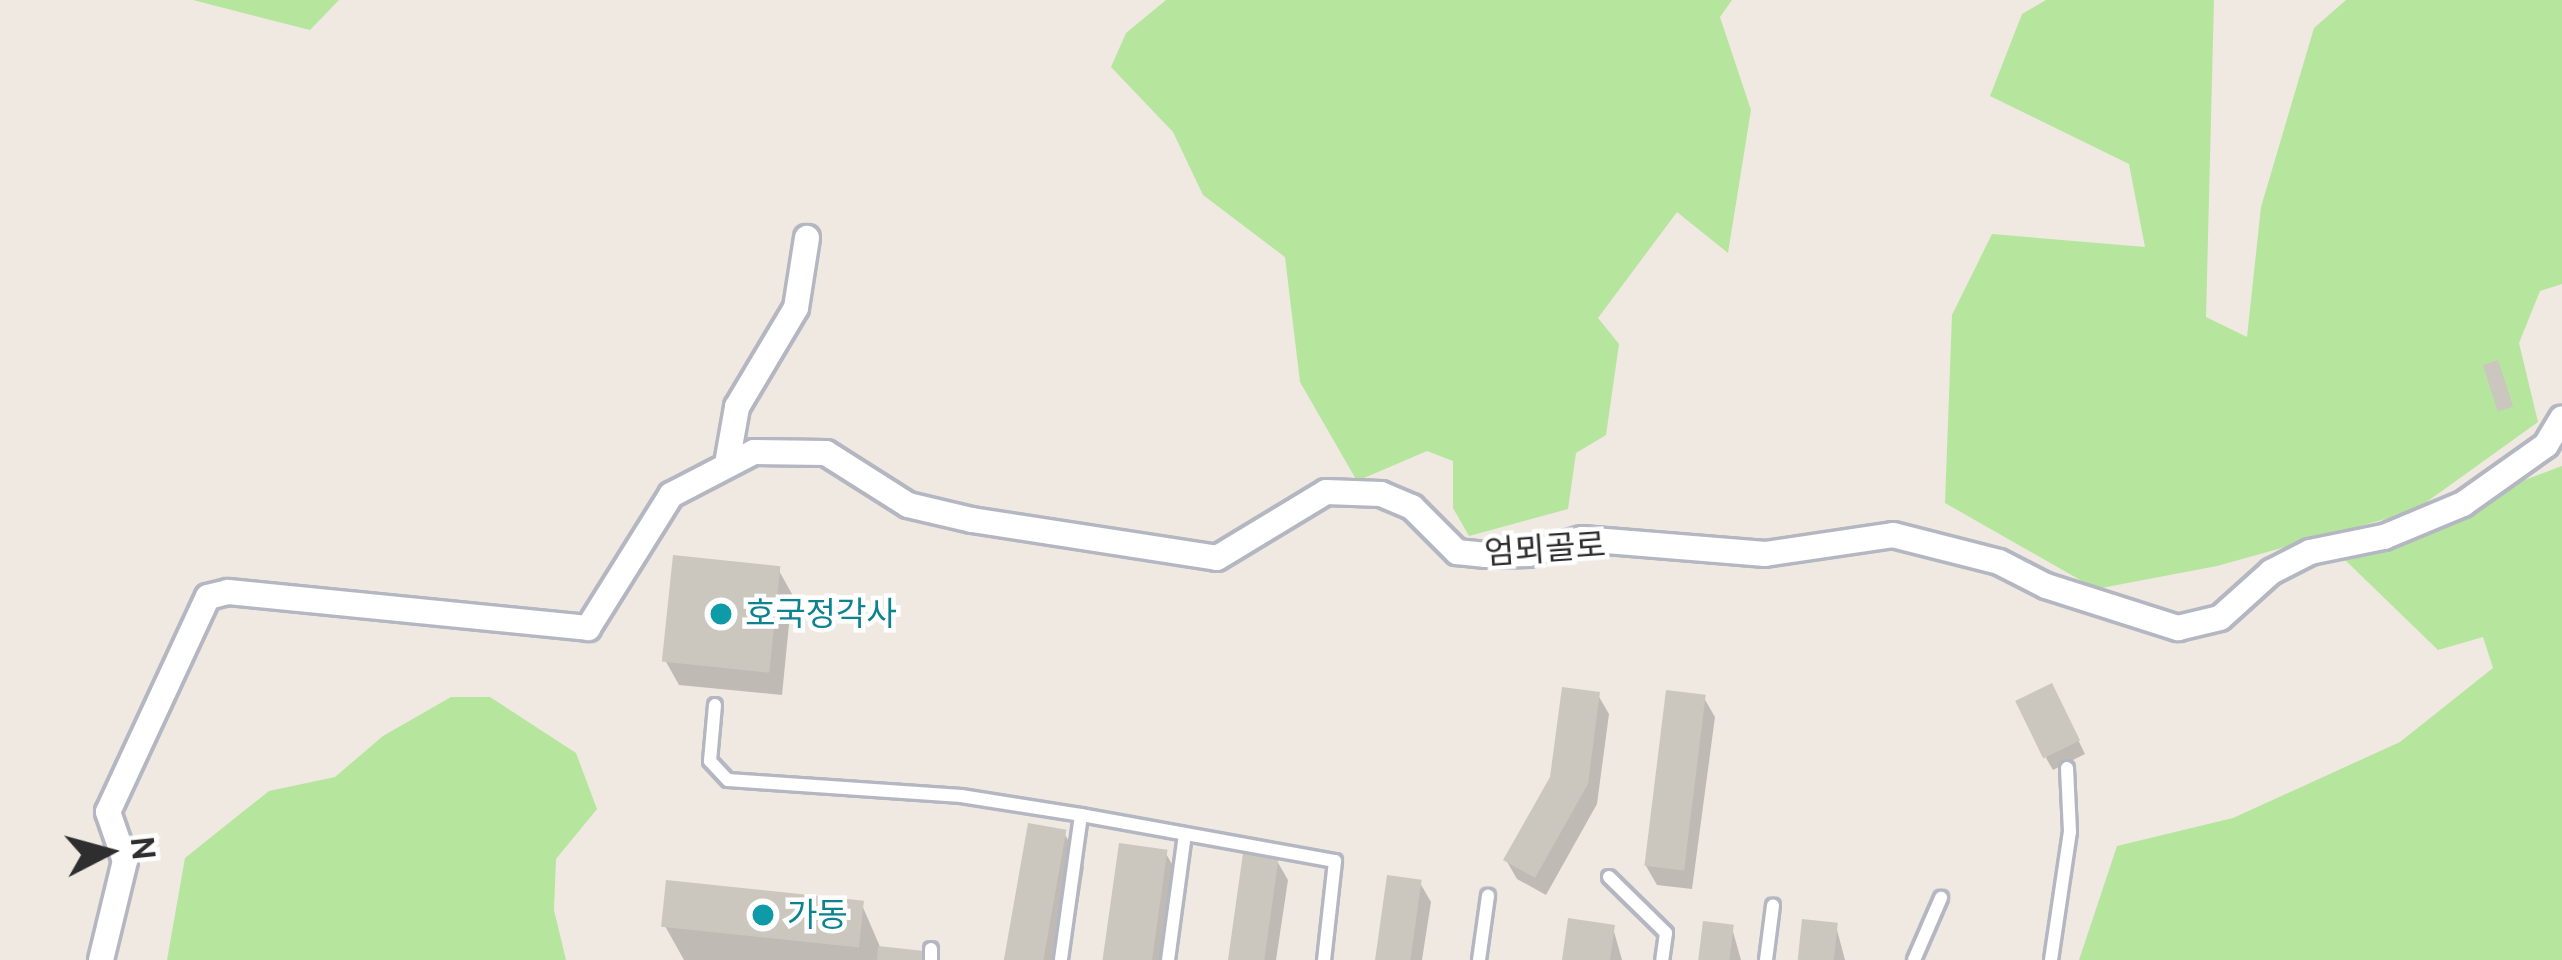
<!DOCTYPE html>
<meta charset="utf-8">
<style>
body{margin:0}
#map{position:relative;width:2562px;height:960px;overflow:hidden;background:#efe9e1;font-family:Cabin,"Noto Sans KR",sans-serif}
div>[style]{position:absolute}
.green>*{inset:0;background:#b6e59e}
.shadow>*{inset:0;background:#0003}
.building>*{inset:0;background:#cbc7bf;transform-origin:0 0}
.roads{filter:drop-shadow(3px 0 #b4b7c1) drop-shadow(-3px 0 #b4b7c1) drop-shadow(0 3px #b4b7c1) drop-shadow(0 -3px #b4b7c1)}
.lane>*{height:12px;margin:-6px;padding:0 6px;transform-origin:6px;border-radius:6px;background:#fff}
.street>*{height:24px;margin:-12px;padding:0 12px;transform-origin:12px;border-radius:12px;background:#fff}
.dots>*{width:33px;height:33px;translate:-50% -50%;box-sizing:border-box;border:6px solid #fff;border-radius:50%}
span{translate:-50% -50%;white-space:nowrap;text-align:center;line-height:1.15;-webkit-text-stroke:9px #fff;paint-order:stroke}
.street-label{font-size:33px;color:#2e2e2e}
.culture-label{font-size:33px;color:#0d838f}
.left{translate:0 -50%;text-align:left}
.north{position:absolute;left:48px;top:792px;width:120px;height:120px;-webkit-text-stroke:9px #fff;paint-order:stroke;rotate:84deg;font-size:33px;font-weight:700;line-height:48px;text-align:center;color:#2e2e2e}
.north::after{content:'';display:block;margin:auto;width:42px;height:54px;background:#2e2e2e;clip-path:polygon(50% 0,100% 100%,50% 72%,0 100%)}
</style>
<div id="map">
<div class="green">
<div style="clip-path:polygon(193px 0,339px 0,310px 30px)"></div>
<div style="clip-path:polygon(1166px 0,1732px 0,1720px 17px,1751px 110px,1728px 253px,1677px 212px,1598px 318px,1619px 344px,1606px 435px,1576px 453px,1568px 509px,1469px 536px,1453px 508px,1453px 461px,1427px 451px,1357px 481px,1300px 382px,1285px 257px,1203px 195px,1173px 132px,1111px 67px,1126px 33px)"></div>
<div style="clip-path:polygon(2046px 0,2214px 0,2206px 317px,2247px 337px,2261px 207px,2314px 28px,2346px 0,2562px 0,2562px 284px,2540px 291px,2519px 343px,2538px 422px,2414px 511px,2217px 566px,2096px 589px,1945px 503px,1952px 315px,1992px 234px,2145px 247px,2129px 164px,1990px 96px,2022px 14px)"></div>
<div style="clip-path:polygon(2562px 466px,2562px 960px,2079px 960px,2117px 846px,2233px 818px,2400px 742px,2493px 668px,2483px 637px,2438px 650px,2343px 558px,2369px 538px)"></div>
<div style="clip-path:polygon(451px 697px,490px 697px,576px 753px,597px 809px,556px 859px,554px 910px,566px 960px,167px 960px,185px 858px,269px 791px,335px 777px,383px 736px)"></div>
</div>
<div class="shadow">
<div style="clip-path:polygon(778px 569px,792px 594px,782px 695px,679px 685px,665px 660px)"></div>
<div style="clip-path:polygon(1598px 695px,1609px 714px,1597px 804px,1546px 895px,1517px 879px,1506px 860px)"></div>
<div style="clip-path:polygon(1704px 698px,1715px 717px,1692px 889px,1657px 885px,1646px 866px)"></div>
<div style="clip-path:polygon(2058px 699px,2085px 754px,2053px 770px,2046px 758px)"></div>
<div style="clip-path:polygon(1064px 833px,1084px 867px,1069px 960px,1008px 960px)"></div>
<div style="clip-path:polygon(1165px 852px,1176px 871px,1162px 960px,1105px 960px)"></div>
<div style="clip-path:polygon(1277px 861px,1288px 880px,1276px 960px,1230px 960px)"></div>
<div style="clip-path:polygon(1420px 883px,1431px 902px,1422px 960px,1377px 960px)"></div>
<div style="clip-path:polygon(862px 905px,881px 949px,926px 960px,684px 960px,665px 926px)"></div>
<div style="clip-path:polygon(1836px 926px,1845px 960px,1800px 960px)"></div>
<div style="clip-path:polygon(1613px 928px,1622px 960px,1565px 960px)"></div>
<div style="clip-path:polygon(1732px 928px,1741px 960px,1700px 960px)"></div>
</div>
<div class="building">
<div style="left:2498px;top:360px;width:49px;height:16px;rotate:72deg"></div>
<div style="left:673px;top:555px;width:108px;height:107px;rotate:6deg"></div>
<div style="left:2052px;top:683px;width:64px;height:41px;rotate:64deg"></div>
<div style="clip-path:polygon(1562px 687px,1600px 692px,1588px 784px,1535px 878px,1503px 860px,1550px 777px)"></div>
<div style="left:1666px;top:690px;width:40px;height:177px;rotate:7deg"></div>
<div style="left:1028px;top:823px;width:39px;height:139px;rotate:10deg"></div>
<div style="left:1119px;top:843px;width:49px;height:118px;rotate:8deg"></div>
<div style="left:1243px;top:853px;width:36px;height:108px;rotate:8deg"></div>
<div style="left:1387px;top:875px;width:35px;height:86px;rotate:8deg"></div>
<div style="left:666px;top:880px;width:199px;height:47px;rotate:6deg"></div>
<div style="clip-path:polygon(1568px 918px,1615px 925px,1610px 960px,1562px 960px)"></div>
<div style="left:1802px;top:919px;width:36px;height:41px;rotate:6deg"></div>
<div style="left:1703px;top:921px;width:31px;height:39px;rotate:7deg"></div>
<div style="clip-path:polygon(878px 946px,924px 951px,923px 960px,877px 960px)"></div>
</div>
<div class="roads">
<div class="lane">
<div style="left:715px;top:705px;width:56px;rotate:95.1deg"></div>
<div style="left:710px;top:761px;width:26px;rotate:47deg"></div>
<div style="left:728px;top:780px;width:234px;rotate:3.9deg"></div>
<div style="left:961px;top:796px;width:121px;rotate:9deg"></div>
<div style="left:1081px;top:815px;width:146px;rotate:97.9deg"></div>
<div style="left:1081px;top:815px;width:258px;rotate:10.3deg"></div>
<div style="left:1335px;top:861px;width:100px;rotate:96.3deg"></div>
<div style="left:1609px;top:877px;width:80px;rotate:44.5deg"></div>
<div style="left:1666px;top:933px;width:27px;rotate:98deg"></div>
<div style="left:931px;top:949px;width:11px;rotate:90deg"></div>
<div style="left:1168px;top:960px;width:126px;rotate:-82.3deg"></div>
<div style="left:1479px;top:960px;width:65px;rotate:-82deg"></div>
<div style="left:1766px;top:960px;width:55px;rotate:-82.7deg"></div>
<div style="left:1914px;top:960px;width:68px;rotate:-66.5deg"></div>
<div style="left:2051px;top:960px;width:129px;rotate:-81.6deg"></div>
<div style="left:2070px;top:832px;width:64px;rotate:-92.7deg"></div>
</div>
<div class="street">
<div style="left:727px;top:464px;width:58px;rotate:-80deg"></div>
<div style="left:737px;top:407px;width:115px;rotate:-59.2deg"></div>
<div style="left:796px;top:308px;width:71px;rotate:-81.1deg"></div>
<div style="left:101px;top:960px;width:102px;rotate:-76.4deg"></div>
<div style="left:125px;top:861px;width:52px;rotate:-109.1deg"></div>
<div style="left:108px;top:812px;width:237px;rotate:-65.1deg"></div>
<div style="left:208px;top:597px;width:21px;rotate:-14deg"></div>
<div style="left:228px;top:592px;width:362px;rotate:5.7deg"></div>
<div style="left:588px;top:628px;width:157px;rotate:-58deg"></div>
<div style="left:671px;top:495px;width:93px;rotate:-27.4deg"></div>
<div style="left:754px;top:452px;width:72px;rotate:0.8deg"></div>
<div style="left:826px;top:453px;width:97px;rotate:32.4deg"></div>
<div style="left:908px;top:505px;width:66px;rotate:13.2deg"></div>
<div style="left:972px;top:520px;width:248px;rotate:8.8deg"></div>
<div style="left:1217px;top:558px;width:127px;rotate:-31.2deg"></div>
<div style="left:1326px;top:492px;width:55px;rotate:2.1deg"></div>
<div style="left:1381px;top:494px;width:34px;rotate:23deg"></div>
<div style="left:1412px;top:507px;width:64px;rotate:45deg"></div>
<div style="left:1457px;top:552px;width:29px;rotate:6deg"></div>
<div style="left:1486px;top:555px;width:43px;rotate:-1.3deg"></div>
<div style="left:1529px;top:554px;width:55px;rotate:-15.8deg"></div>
<div style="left:1582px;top:539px;width:184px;rotate:4.7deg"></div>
<div style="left:1765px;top:554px;width:129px;rotate:-8.4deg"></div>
<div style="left:1893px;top:535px;width:109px;rotate:14.3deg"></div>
<div style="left:1999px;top:562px;width:53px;rotate:27.1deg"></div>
<div style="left:2046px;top:586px;width:139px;rotate:17.7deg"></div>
<div style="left:2178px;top:628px;width:43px;rotate:-13.4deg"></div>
<div style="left:2220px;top:618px;width:69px;rotate:-42deg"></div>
<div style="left:2271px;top:572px;width:44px;rotate:-27.1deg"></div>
<div style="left:2310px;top:552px;width:76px;rotate:-11.5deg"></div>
<div style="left:2384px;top:537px;width:86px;rotate:-22.7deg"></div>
<div style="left:2463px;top:504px;width:102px;rotate:-35.4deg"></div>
<div style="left:2546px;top:445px;width:31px;rotate:-59deg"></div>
</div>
</div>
<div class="dots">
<div style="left:721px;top:614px;background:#0f9aa8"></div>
<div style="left:763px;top:915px;background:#0f9aa8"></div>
</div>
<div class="street-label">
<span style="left:1545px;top:549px;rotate:-4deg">엄뫼골로</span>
</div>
<div class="culture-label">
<span class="left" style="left:745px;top:614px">호국정각사</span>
<span class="left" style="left:787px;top:915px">가동</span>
</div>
<div class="north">N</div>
</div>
